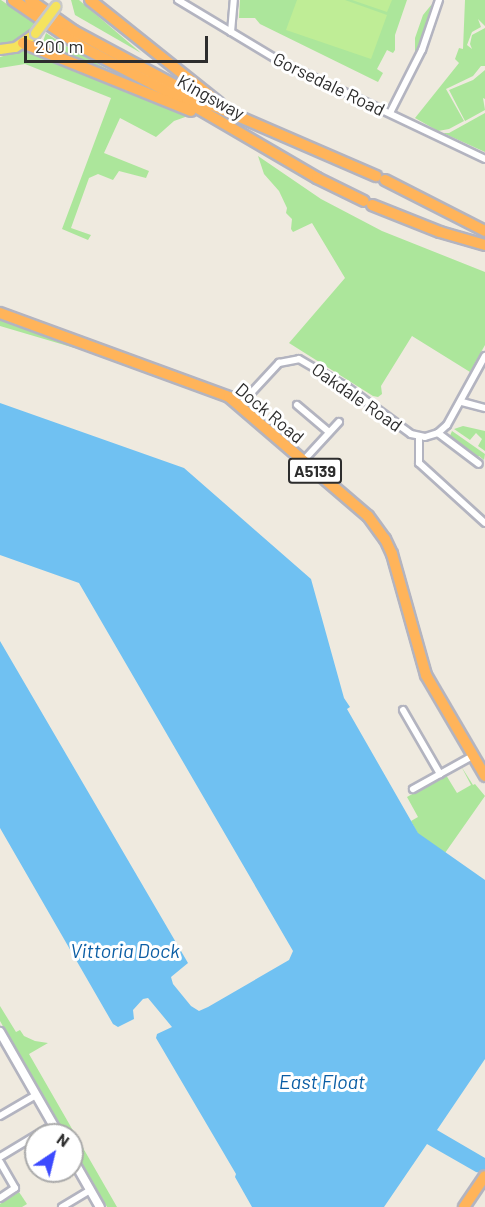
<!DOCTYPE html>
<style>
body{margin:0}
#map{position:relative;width:485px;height:1207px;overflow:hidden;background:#efeadf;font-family:Barlow,sans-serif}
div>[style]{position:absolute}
.green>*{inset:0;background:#ace69b}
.pitch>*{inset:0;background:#bfed96}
.water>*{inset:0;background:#70c1f2}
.roads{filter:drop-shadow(2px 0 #b3b4c0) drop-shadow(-2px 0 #b3b4c0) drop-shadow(0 2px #b3b4c0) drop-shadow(0 -2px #b3b4c0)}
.street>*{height:6px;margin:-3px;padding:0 3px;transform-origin:3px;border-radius:3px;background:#fff}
.secondary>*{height:8px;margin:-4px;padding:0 4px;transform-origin:4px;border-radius:4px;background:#fff}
.primary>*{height:9px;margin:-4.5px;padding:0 4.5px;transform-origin:4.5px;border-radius:4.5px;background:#f5e35e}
.highway>*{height:10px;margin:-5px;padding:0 5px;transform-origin:5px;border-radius:5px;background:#ffb45a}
.bridges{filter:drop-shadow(2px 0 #c8c8c8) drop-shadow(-2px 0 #c8c8c8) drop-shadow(0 2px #c8c8c8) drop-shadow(0 -2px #c8c8c8)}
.primary-bridge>*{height:9px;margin:-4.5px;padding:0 4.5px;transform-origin:4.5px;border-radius:4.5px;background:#f5e35e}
span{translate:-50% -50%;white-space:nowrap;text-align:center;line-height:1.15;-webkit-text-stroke:6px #fff;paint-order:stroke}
.shield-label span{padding:2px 4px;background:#fff;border:2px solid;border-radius:4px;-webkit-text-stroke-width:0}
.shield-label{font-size:16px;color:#2d2d2d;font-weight:700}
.street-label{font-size:18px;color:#2d2d2d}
.water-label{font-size:20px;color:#0a5da4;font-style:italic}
.north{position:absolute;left:24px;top:1123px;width:60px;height:60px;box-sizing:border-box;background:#fff;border:2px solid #ababab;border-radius:50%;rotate:35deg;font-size:16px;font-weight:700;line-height:24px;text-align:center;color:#2d2d2d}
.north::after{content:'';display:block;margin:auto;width:21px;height:27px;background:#3c4aff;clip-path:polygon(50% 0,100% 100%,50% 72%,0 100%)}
.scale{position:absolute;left:24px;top:36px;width:184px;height:27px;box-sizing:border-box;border:3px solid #2d2d2d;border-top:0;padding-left:8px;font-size:18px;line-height:21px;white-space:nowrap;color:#2d2d2d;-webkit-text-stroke:4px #fff;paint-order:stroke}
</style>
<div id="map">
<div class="green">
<div style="clip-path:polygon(0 0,1px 0,38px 26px,13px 44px,0 44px)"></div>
<div style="clip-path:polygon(71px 0,79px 0,141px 53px,75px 15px)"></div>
<div style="clip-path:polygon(240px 0,407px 0,395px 35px,395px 50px,393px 53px,387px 50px,377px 69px,383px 73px,378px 82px,260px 24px,255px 18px,239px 18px)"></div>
<div style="clip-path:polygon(465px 0,485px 0,485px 26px,478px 19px,481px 27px,472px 32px,467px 45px,472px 49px,470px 44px,472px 35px,485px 28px,485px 66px,481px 66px,473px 76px,446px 89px,464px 121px,449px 129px,438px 131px,415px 118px,459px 63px,455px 59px,459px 48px,463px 49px)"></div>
<div style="clip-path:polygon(432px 4px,427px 20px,429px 22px,415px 56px,415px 38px,423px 15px)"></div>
<div style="clip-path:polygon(46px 33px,66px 46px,130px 82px,42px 44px)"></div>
<div style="clip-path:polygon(29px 49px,188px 116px,174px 121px,156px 137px,120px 118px,104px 153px,149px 171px,146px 178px,119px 171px,113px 180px,98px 174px,89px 178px,71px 228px,91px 235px,88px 240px,62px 229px,111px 98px,25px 64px,0 68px,0 57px)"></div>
<div style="clip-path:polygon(485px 70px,485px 99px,483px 98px,485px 110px,465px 121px,449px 90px,473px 80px)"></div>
<div style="clip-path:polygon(485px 113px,485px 152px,443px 133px,449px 133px)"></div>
<div style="clip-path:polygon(258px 156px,321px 199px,382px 231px,485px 272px,485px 345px,470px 372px,412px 336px,381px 386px,382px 394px,378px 397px,373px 396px,289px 343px,345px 278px,312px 223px,293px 232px,291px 229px,292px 219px,286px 213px,287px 208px,279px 191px,264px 174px)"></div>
<div style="clip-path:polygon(0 320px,96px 352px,217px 397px,95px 354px,0 326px)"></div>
<div style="clip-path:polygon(463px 426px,485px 431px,485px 451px,478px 446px,482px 439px,476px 433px,470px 440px,454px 429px)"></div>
<div style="clip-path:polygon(452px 431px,485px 454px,484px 460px,479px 456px,476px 458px,449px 438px)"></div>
<div style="clip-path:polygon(461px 766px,473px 785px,475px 784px,485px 796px,445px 853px,418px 834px,411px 821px,418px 817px,407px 797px,446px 775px,457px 793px,471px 785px)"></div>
<div style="clip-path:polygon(0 1006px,16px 1032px,20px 1030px,24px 1036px,35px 1041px,48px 1043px,29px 1054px,117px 1207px,107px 1207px,72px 1146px,72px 1135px,66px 1135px,0 1021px)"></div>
<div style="clip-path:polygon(19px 1192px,27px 1204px,22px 1207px,0 1207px,0 1204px)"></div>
</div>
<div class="pitch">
<div style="clip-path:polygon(297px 0,345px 0,387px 15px,371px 59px,286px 30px)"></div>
<div style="clip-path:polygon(352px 0,392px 0,387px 12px)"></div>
</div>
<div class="water">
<div style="clip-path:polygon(0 403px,184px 468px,311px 579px,344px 698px,350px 707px,347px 709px,418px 833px,485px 880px,485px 1059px,437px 1130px,485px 1158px,485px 1174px,476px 1172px,427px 1144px,384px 1207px,252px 1207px,235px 1177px,236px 1174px,156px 1038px,157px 1034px,172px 1027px,148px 998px,143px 999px,133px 1010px,134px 1019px,118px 1027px,113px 1024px,0 828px,0 641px,188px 963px,171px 977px,173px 984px,191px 1006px,199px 1011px,208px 1007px,289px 960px,293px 951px,79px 583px,0 555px)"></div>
</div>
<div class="roads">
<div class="street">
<div style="left:178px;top:0;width:120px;rotate:31deg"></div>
<div style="left:281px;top:62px;width:226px;rotate:25.4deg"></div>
<div style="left:231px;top:32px;width:32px;rotate:-85deg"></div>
<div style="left:390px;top:113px;width:71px;rotate:-63.1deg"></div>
<div style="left:422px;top:50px;width:53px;rotate:-71.2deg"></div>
<div style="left:462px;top:402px;width:24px;rotate:15deg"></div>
<div style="left:297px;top:405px;width:42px;rotate:40.2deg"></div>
<div style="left:239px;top:406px;width:59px;rotate:-47.1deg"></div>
<div style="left:279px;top:363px;width:20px;rotate:-11deg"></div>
<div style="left:299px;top:359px;width:56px;rotate:30.3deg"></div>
<div style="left:347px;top:387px;width:79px;rotate:36.3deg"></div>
<div style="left:411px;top:434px;width:14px;rotate:12deg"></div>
<div style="left:425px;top:437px;width:14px;rotate:-17deg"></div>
<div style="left:438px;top:433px;width:12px;rotate:-42deg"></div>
<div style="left:447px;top:425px;width:79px;rotate:-61.2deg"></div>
<div style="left:438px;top:433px;width:51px;rotate:37.1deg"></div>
<div style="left:419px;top:437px;width:26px;rotate:90deg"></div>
<div style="left:419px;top:463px;width:89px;rotate:42.3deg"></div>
<div style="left:303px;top:461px;width:53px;rotate:-47.3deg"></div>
<div style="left:403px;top:710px;width:74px;rotate:60deg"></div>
<div style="left:440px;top:774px;width:31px;rotate:151deg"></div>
<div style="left:440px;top:774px;width:38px;rotate:-29deg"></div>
<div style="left:0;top:1116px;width:42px;rotate:-30.3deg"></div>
<div style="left:0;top:1157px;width:62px;rotate:-31.1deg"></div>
<div style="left:0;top:1162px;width:30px;rotate:60deg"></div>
<div style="left:15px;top:1188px;width:18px;rotate:146deg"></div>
<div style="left:62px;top:1207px;width:33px;rotate:-31deg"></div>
</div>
<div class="secondary">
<div style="left:0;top:1032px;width:119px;rotate:60.2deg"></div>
<div style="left:72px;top:1158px;width:56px;rotate:60.3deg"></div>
</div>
<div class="primary">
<div style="left:0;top:49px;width:15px;rotate:-8deg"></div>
<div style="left:15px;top:47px;width:24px;rotate:-35deg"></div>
</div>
<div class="highway">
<div style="left:13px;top:0;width:83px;rotate:34.3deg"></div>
<div style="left:82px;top:47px;width:119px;rotate:27.6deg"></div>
<div style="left:187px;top:102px;width:151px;rotate:30.3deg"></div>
<div style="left:317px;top:178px;width:52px;rotate:26.1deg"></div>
<div style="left:30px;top:0;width:54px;rotate:35.2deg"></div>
<div style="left:74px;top:31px;width:157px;rotate:28.2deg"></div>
<div style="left:212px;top:105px;width:179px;rotate:23.4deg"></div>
<div style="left:90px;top:0;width:165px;rotate:38.6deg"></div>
<div style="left:23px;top:43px;width:181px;rotate:22deg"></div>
<div style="left:385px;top:180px;width:112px;rotate:27deg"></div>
<div style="left:372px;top:205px;width:73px;rotate:21.7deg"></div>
<div style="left:440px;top:232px;width:47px;rotate:16.1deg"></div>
<div style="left:0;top:313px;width:244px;rotate:20.1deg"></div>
<div style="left:229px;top:397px;width:183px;rotate:40.6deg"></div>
<div style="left:368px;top:516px;width:29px;rotate:54deg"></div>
<div style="left:385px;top:539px;width:17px;rotate:65deg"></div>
<div style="left:392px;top:554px;width:126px;rotate:74.3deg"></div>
<div style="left:426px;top:675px;width:117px;rotate:59.7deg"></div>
<div style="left:464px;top:1207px;width:37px;rotate:-56deg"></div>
</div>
</div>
<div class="bridges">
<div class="primary-bridge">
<div style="left:35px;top:33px;width:34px;rotate:-53deg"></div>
</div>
</div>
<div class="shield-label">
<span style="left:315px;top:471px">A5139</span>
</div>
<div class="street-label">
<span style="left:329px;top:84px;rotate:26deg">Gorsedale Road</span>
<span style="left:211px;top:97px;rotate:29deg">Kingsway</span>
<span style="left:357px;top:397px;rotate:35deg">Oakdale Road</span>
<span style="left:270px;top:413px;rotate:40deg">Dock Road</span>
</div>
<div class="water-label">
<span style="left:125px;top:950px">Vittoria Dock</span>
<span style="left:322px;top:1081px">East Float</span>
</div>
<div class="north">N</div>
<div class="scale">200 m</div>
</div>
